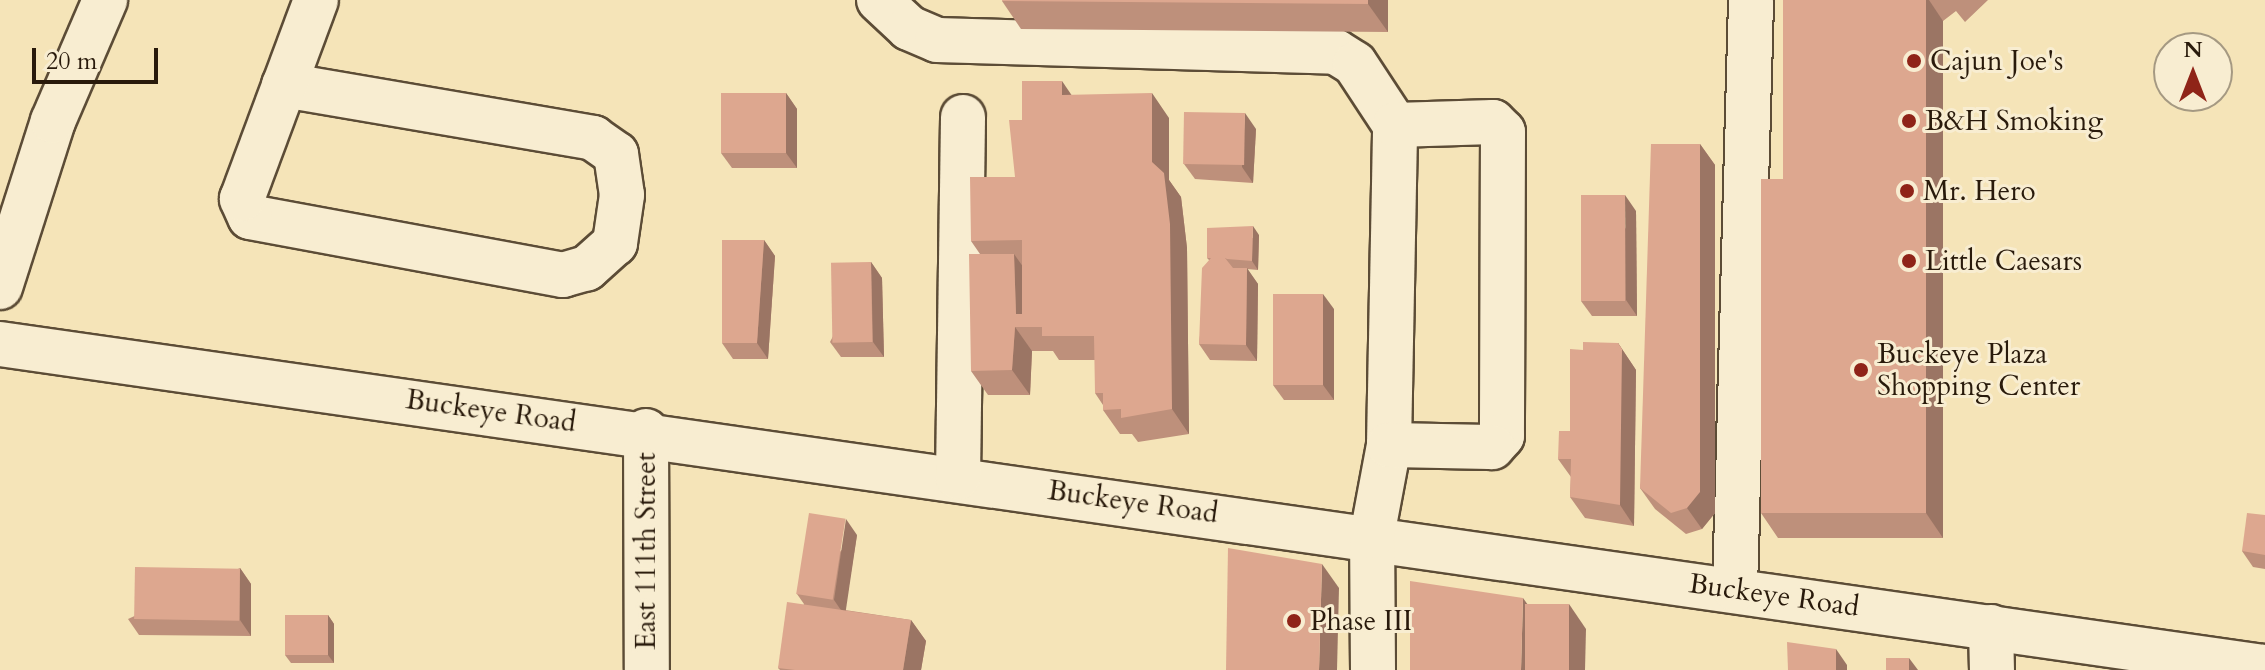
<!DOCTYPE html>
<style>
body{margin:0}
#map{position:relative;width:2265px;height:670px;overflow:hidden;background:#f5e4b8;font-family:Cardo,serif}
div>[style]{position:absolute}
.roads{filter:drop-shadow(2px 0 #5c4c36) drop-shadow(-2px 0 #5c4c36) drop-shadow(0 2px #5c4c36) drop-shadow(0 -2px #5c4c36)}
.minor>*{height:44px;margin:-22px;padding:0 22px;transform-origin:22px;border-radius:22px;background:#f8edd1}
.wall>*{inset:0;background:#be907b}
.shaded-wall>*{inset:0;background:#9b7564}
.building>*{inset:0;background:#dda78f;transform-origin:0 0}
.dots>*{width:22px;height:22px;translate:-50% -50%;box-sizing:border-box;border:4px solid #f8edd1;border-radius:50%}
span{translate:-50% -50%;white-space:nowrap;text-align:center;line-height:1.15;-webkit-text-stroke:6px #f8edd1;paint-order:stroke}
.poi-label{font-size:28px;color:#291a0b}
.left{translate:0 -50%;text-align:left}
.street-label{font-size:28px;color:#291a0b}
.north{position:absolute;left:2153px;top:32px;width:80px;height:80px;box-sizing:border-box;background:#f8edd1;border:2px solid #a59982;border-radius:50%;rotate:0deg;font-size:22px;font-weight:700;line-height:32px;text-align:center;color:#291a0b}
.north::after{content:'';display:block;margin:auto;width:28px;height:36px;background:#8f2418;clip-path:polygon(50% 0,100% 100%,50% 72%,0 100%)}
.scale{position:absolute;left:32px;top:48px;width:126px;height:36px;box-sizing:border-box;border:4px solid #291a0b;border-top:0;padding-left:10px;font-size:24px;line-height:28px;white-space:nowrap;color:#291a0b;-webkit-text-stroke:6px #f8edd1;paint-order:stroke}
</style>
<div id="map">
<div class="roads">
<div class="minor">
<div style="left:879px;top:0;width:41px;rotate:43deg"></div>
<div style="left:909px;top:28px;width:30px;rotate:23deg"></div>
<div style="left:937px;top:40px;width:399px;rotate:1.7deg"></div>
<div style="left:1336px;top:52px;width:22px;rotate:32deg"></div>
<div style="left:1355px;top:64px;width:73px;rotate:56.7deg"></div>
<div style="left:284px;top:85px;width:314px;rotate:9.7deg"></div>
<div style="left:593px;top:138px;width:28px;rotate:35deg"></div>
<div style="left:616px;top:154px;width:41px;rotate:81.7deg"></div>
<div style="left:622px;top:195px;width:49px;rotate:98.3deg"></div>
<div style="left:615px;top:243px;width:38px;rotate:138deg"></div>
<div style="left:587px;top:268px;width:25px;rotate:164deg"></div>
<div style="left:563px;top:275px;width:318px;rotate:-169.5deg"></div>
<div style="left:250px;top:217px;width:20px;rotate:-114deg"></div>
<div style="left:242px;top:199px;width:212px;rotate:-69.6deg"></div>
<div style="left:0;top:287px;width:174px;rotate:-72.3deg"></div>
<div style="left:53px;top:121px;width:132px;rotate:-66.7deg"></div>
<div style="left:0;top:344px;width:2288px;rotate:8.12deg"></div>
<div style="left:646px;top:431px;width:239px;rotate:89.8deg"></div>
<div style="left:958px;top:477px;width:360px;rotate:-89.2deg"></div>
<div style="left:1735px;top:589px;width:589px;rotate:-88.44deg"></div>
<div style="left:1991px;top:627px;width:43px;rotate:88.7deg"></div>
<div style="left:1373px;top:670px;width:134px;rotate:-90.4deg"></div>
<div style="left:1372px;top:536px;width:93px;rotate:-79.4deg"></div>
<div style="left:1389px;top:445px;width:320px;rotate:-88.9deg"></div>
<div style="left:1395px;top:125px;width:98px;rotate:-1.8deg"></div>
<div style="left:1493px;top:122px;width:14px;rotate:45deg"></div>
<div style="left:1503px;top:132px;width:304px;rotate:90.2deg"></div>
<div style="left:1502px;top:436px;width:15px;rotate:132deg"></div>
<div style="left:1492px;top:447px;width:103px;rotate:-178.9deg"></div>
</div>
</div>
<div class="wall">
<div style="clip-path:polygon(1388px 0,1388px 32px,1021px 29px,1002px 1px)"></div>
<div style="clip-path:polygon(1783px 0,1988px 0,1965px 22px,1956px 11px,1943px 21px,1943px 538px,1778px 538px,1761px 513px,1783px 179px)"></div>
<div style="clip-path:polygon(786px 93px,797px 109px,797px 168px,732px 168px,721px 153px)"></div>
<div style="clip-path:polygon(1071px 95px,1169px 118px,1169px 180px,1181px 197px,1187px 248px,1189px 434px,1138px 442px,1132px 434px,1120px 434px,1103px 410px,1103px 405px,1095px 393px,1095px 360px,1059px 360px,1053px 351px,1032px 351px,1030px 395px,988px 395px,971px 371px,980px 254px,971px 241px,1015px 177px,1022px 120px)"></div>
<div style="clip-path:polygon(1256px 129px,1253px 183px,1195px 179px,1184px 164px)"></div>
<div style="clip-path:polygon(1700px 144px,1715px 165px,1715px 513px,1702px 529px,1686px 534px,1655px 509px,1640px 488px)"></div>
<div style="clip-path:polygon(1636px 211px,1637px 316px,1592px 316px,1581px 301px)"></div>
<div style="clip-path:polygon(1259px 235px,1258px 270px,1247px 269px,1258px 284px,1257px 361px,1210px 360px,1199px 344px,1209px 260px,1207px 258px)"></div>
<div style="clip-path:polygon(764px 240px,775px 256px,768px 359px,733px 359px,722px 343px)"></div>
<div style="clip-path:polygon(871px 262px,882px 278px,884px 357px,841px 357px,830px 342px)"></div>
<div style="clip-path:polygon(1334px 309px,1334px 400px,1284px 400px,1273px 385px)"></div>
<div style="clip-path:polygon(1618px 343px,1636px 370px,1634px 526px,1585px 518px,1570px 497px,1571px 477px,1558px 459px,1570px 431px,1583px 350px)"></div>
<div style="clip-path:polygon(2265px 515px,2265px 569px,2253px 567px,2242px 551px)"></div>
<div style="clip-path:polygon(857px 535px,845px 610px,911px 620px,926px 641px,921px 670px,780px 670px,778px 668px,804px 604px,797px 594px)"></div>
<div style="clip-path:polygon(240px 568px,251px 584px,251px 636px,139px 635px,128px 619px)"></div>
<div style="clip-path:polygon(328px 615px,334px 624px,334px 663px,291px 663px,285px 655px)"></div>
</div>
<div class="shaded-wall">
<div style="clip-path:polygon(1368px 0,1388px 0,1388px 32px,1368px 4px)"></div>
<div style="clip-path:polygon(1926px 0,1929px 0,1943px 21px,1943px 538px,1926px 513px)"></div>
<div style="clip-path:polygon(1062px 81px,1079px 106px,1062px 95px)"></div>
<div style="clip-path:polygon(786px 93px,797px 109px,797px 168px,786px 153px)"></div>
<div style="clip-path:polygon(1152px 93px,1169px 118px,1169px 180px,1181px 197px,1187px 248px,1189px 434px,1172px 409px,1152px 162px)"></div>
<div style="clip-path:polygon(1245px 113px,1256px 129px,1253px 183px,1242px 167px)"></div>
<div style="clip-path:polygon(1700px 144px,1715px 165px,1715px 513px,1702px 529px,1687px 508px)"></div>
<div style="clip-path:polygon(1625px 195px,1636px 211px,1637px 316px,1626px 300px)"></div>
<div style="clip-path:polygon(1253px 226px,1259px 235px,1258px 270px,1252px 261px)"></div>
<div style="clip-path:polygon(764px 240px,775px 256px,768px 359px,757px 343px)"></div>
<div style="clip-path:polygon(1014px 254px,1031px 278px,1032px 327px,1016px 314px)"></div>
<div style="clip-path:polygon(871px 262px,882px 278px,884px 357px,873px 342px)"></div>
<div style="clip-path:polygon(1247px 268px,1258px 284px,1257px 361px,1246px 345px)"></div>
<div style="clip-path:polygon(1323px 294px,1334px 309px,1334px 400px,1323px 385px)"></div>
<div style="clip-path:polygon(1015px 327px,1032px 351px,1030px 395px,1012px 370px)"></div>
<div style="clip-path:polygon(1618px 343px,1636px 370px,1634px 526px,1620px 505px)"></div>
<div style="clip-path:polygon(846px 519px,857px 535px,845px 616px,834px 600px)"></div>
<div style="clip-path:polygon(1322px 564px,1339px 588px,1337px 670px,1319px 670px)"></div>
<div style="clip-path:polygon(240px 568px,251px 584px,251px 636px,240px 620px)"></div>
<div style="clip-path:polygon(1523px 598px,1538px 619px,1536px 670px,1521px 670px)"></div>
<div style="clip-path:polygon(1569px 604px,1586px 629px,1585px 670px,1568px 670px)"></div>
<div style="clip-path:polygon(328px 615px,334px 624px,334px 663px,328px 655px)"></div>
<div style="clip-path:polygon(911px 620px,926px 641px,921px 670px,903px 670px)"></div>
<div style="clip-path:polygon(1836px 649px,1847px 665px,1847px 670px,1836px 670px)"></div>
<div style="clip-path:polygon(1909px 658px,1918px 670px,1909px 670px)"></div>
</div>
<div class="building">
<div style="clip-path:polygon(1002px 0,1368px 0,1368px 4px,1002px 1px)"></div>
<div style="clip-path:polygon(1783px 0,1926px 0,1926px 513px,1761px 513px,1761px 179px,1783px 179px)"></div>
<div style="clip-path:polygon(1022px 81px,1062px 81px,1062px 95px,1152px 93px,1152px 162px,1164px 173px,1170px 224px,1172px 409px,1121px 418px,1121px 409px,1103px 410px,1103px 393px,1095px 393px,1094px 336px,1042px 336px,1042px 327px,1015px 327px,1012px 370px,971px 371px,969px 254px,1014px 254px,1016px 314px,1022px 314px,1022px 240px,971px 241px,970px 177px,1015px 177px,1009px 120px,1022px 120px)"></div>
<div style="left:786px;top:93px;width:60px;height:65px;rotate:90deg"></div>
<div style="left:1184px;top:112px;width:61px;height:52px;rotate:1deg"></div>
<div style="clip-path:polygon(1651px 144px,1700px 144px,1700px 492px,1687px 508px,1671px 513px,1640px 488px)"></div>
<div style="left:1581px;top:195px;width:44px;height:106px"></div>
<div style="clip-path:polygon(1253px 226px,1252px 261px,1227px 259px,1225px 258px,1207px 258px,1207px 228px)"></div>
<div style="clip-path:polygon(722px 240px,764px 240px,757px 343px,722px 343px)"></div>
<div style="clip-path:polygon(1211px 258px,1225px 258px,1233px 268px,1247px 268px,1246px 345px,1199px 344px,1202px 268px)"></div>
<div style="left:871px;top:262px;width:80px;height:40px;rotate:89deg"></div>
<div style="left:1273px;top:294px;width:50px;height:91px"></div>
<div style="clip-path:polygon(1583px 342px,1618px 343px,1622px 349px,1620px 505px,1570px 497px,1571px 459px,1558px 459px,1559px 431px,1570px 431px,1570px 349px,1583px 350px)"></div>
<div style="left:809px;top:513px;width:37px;height:82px;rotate:9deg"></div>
<div style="clip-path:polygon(2247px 513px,2265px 515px,2265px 555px,2242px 551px)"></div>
<div style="clip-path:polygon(1228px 548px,1322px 564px,1319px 670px,1226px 670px)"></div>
<div style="left:135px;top:567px;width:105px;height:52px;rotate:1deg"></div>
<div style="clip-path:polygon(1410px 581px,1523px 598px,1521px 670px,1410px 670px)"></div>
<div style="clip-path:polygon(787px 602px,911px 620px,903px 670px,795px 670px,778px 668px)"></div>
<div style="left:1525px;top:604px;width:44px;height:66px"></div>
<div style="left:285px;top:615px;width:43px;height:40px"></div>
<div style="clip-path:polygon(1787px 642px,1836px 649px,1836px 670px,1788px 670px)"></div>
<div style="left:1886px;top:658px;width:23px;height:12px"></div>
</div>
<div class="dots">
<div style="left:1914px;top:61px;background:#8f2418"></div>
<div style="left:1909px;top:121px;background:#8f2418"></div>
<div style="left:1907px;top:191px;background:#8f2418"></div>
<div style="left:1909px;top:261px;background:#8f2418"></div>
<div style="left:1861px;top:370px;background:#8f2418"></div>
<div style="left:1294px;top:621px;background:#8f2418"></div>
</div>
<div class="poi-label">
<span class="left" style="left:1930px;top:61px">Cajun Joe's</span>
<span class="left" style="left:1925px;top:121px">B&amp;H Smoking</span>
<span class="left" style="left:1923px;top:191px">Mr. Hero</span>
<span class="left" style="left:1925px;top:261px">Little Caesars</span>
<span class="left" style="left:1877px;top:370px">Buckeye Plaza<br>Shopping Center</span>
<span class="left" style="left:1310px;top:621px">Phase III</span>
</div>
<div class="street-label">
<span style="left:491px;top:411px;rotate:8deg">Buckeye Road</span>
<span style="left:1133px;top:502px;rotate:8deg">Buckeye Road</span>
<span style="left:646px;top:551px;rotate:-90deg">East 111th Street</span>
<span style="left:1774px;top:595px;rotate:8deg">Buckeye Road</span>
</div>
<div class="north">N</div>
<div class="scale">20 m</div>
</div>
